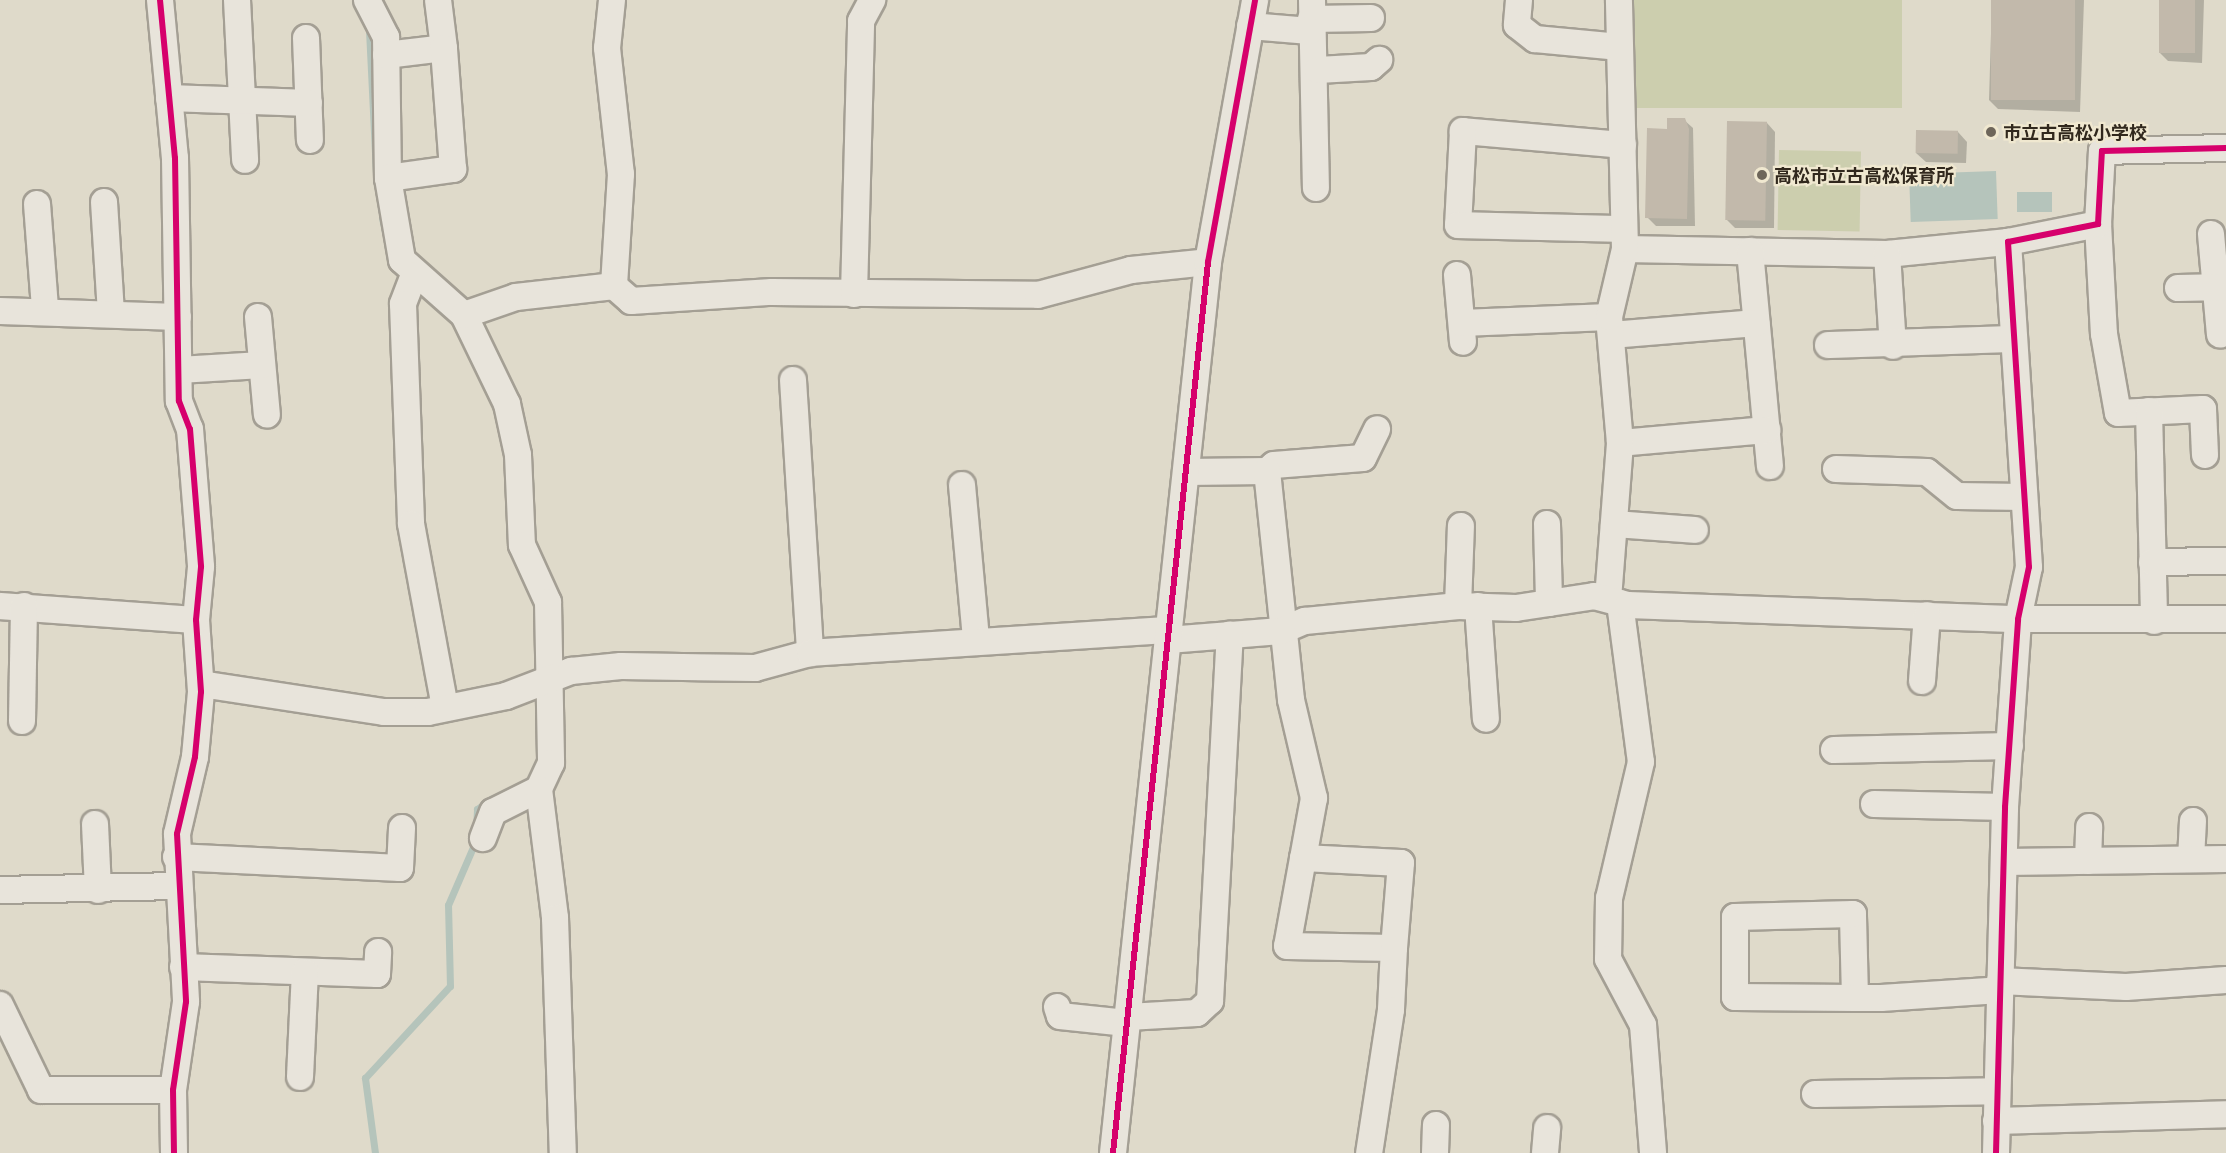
<!DOCTYPE html>
<meta charset="utf-8">
<style>
body{margin:0}
#map{position:relative;width:2226px;height:1153px;overflow:hidden;background:#dfdaca;font-family:"Noto Serif","Noto Sans JP",serif}
div>[style]{position:absolute}
.green>*{inset:0;background:#ccceae;transform-origin:0 0}
.water>*{inset:0;background:#b5c4bb;transform-origin:0 0}
.shadow>*{inset:0;background:#0003}
.stream>*{height:7px;margin:-3.5px;padding:0 3.5px;transform-origin:3.5px;border-radius:3.5px;background:#b5c4bb}
.building>*{inset:0;background:#c2b9ab;transform-origin:0 0}
.roads{filter:drop-shadow(2px 0 #a49f94) drop-shadow(-2px 0 #a49f94) drop-shadow(0 2px #a49f94) drop-shadow(0 -2px #a49f94)}
.street>*{height:26px;margin:-13px;padding:0 13px;transform-origin:13px;border-radius:13px;background:#e8e4db}
.cycleway>*{height:6px;margin:-3px;padding:0 3px;transform-origin:3px;border-radius:3px;background:#d6006c}
.dots>*{width:16px;height:16px;translate:-50% -50%;box-sizing:border-box;border:3px solid #f0e8d0;border-radius:50%}
span{translate:-50% -50%;white-space:nowrap;text-align:center;line-height:1.15;-webkit-text-stroke:4.5px #f0e8d0;paint-order:stroke}
.poi-label{font-size:18px;color:#31281d;font-weight:700}
.left{translate:0 -50%;text-align:left}
</style>
<div id="map">
<div class="green">
<div style="left:1634px;top:0;width:268px;height:108px"></div>
<div style="left:1779px;top:150px;width:82px;height:80px;rotate:1deg"></div>
</div>
<div class="water">
<div style="left:1996px;top:171px;width:48px;height:87px;rotate:88deg"></div>
<div style="left:2017px;top:192px;width:35px;height:20px"></div>
</div>
<div class="shadow">
<div style="clip-path:polygon(1992px 0,2084px 0,2080px 112px,1998px 109px,1989px 100px)"></div>
<div style="clip-path:polygon(2161px 0,2204px 0,2202px 63px,2168px 61px,2159px 52px)"></div>
<div style="clip-path:polygon(1684px 120px,1693px 128px,1695px 226px,1656px 226px,1647px 217px,1668px 130px)"></div>
<div style="clip-path:polygon(1767px 123px,1775px 132px,1774px 228px,1735px 228px,1726px 219px)"></div>
<div style="clip-path:polygon(1958px 132px,1967px 142px,1966px 163px,1926px 162px,1916px 153px)"></div>
</div>
<div class="stream">
<div style="left:369px;top:30px;width:144px;rotate:87.2deg"></div>
<div style="left:382px;top:218px;width:45px;rotate:77.2deg"></div>
<div style="left:476px;top:829px;width:20px;rotate:-87deg"></div>
<div style="left:477px;top:809px;width:17px;rotate:-36deg"></div>
<div style="left:375px;top:1153px;width:76px;rotate:-97.6deg"></div>
<div style="left:365px;top:1078px;width:125px;rotate:-47.3deg"></div>
<div style="left:450px;top:986px;width:81px;rotate:-91.4deg"></div>
<div style="left:448px;top:905px;width:71px;rotate:-66.7deg"></div>
</div>
<div class="building">
<div style="left:1991px;top:0;width:84px;height:100px"></div>
<div style="left:2159px;top:0;width:36px;height:53px"></div>
<div style="clip-path:polygon(1667px 118px,1685px 118px,1689px 129px,1687px 219px,1645px 218px,1647px 128px,1667px 129px)"></div>
<div style="left:1727px;top:121px;width:40px;height:99px;rotate:1deg"></div>
<div style="left:1916px;top:130px;width:42px;height:23px;rotate:1deg"></div>
</div>
<div class="roads">
<div class="street">
<div style="left:160px;top:0;width:159px;rotate:84.6deg"></div>
<div style="left:175px;top:158px;width:243px;rotate:89.1deg"></div>
<div style="left:179px;top:401px;width:30px;rotate:69deg"></div>
<div style="left:190px;top:429px;width:138px;rotate:85.4deg"></div>
<div style="left:201px;top:567px;width:53px;rotate:95.4deg"></div>
<div style="left:196px;top:620px;width:72px;rotate:86deg"></div>
<div style="left:201px;top:692px;width:65px;rotate:95.3deg"></div>
<div style="left:195px;top:757px;width:79px;rotate:103.2deg"></div>
<div style="left:177px;top:834px;width:168px;rotate:86.9deg"></div>
<div style="left:186px;top:1002px;width:89px;rotate:98.4deg"></div>
<div style="left:173px;top:1090px;width:63px;rotate:89.1deg"></div>
<div style="left:237px;top:0;width:160px;rotate:87.1deg"></div>
<div style="left:367px;top:0;width:42px;rotate:62.8deg"></div>
<div style="left:386px;top:37px;width:141px;rotate:89.2deg"></div>
<div style="left:388px;top:178px;width:83px;rotate:80.3deg"></div>
<div style="left:402px;top:260px;width:83px;rotate:41.6deg"></div>
<div style="left:464px;top:315px;width:99px;rotate:64.2deg"></div>
<div style="left:507px;top:404px;width:52px;rotate:77.8deg"></div>
<div style="left:518px;top:455px;width:90px;rotate:87.5deg"></div>
<div style="left:522px;top:545px;width:63px;rotate:65.5deg"></div>
<div style="left:548px;top:602px;width:161px;rotate:88.9deg"></div>
<div style="left:551px;top:763px;width:29px;rotate:115deg"></div>
<div style="left:539px;top:789px;width:51px;rotate:153.4deg"></div>
<div style="left:493px;top:812px;width:28px;rotate:111deg"></div>
<div style="left:612px;top:0;width:48px;rotate:95.9deg"></div>
<div style="left:607px;top:48px;width:127px;rotate:83.7deg"></div>
<div style="left:621px;top:174px;width:112px;rotate:93.6deg"></div>
<div style="left:614px;top:286px;width:23px;rotate:41deg"></div>
<div style="left:631px;top:301px;width:141px;rotate:-3.7deg"></div>
<div style="left:772px;top:292px;width:266px;rotate:0.6deg"></div>
<div style="left:1038px;top:295px;width:96px;rotate:-15deg"></div>
<div style="left:1131px;top:270px;width:77px;rotate:-5.9deg"></div>
<div style="left:1312px;top:0;width:188px;rotate:88.8deg"></div>
<div style="left:1519px;top:0;width:25px;rotate:95deg"></div>
<div style="left:1517px;top:25px;width:23px;rotate:38deg"></div>
<div style="left:1535px;top:39px;width:85px;rotate:5.4deg"></div>
<div style="left:1311px;top:19px;width:60px;rotate:-1deg"></div>
<div style="left:1250px;top:26px;width:60px;rotate:4.8deg"></div>
<div style="left:306px;top:38px;width:102px;rotate:87.8deg"></div>
<div style="left:386px;top:55px;width:58px;rotate:-6.9deg"></div>
<div style="left:444px;top:48px;width:48px;rotate:-97.1deg"></div>
<div style="left:1318px;top:70px;width:53px;rotate:-3.2deg"></div>
<div style="left:1371px;top:67px;width:11px;rotate:-41deg"></div>
<div style="left:169px;top:98px;width:140px;rotate:2deg"></div>
<div style="left:1623px;top:145px;width:161px;rotate:-175deg"></div>
<div style="left:1463px;top:131px;width:94px;rotate:93deg"></div>
<div style="left:1458px;top:225px;width:166px;rotate:1.4deg"></div>
<div style="left:388px;top:178px;width:66px;rotate:-7.9deg"></div>
<div style="left:453px;top:169px;width:121px;rotate:-94.3deg"></div>
<div style="left:104px;top:202px;width:111px;rotate:86.4deg"></div>
<div style="left:37px;top:204px;width:105px;rotate:85.6deg"></div>
<div style="left:2098px;top:224px;width:110px;rotate:86.9deg"></div>
<div style="left:2104px;top:334px;width:80px;rotate:80deg"></div>
<div style="left:2118px;top:413px;width:85px;rotate:-2.7deg"></div>
<div style="left:2203px;top:409px;width:46px;rotate:87.5deg"></div>
<div style="left:2211px;top:234px;width:101px;rotate:84.9deg"></div>
<div style="left:1625px;top:249px;width:262px;rotate:1.1deg"></div>
<div style="left:1887px;top:254px;width:122px;rotate:-5.7deg"></div>
<div style="left:1750px;top:251px;width:216px;rotate:84.7deg"></div>
<div style="left:1887px;top:254px;width:92px;rotate:86.3deg"></div>
<div style="left:414px;top:275px;width:31px;rotate:111deg"></div>
<div style="left:403px;top:304px;width:220px;rotate:87.9deg"></div>
<div style="left:411px;top:524px;width:187px;rotate:79.5deg"></div>
<div style="left:1457px;top:275px;width:67px;rotate:84.9deg"></div>
<div style="left:2178px;top:288px;width:48px;rotate:-1.2deg"></div>
<div style="left:854px;top:294px;width:273px;rotate:-88.5deg"></div>
<div style="left:861px;top:21px;width:24px;rotate:-62deg"></div>
<div style="left:0;top:311px;width:178px;rotate:1.9deg"></div>
<div style="left:464px;top:315px;width:55px;rotate:-19.1deg"></div>
<div style="left:516px;top:297px;width:99px;rotate:-6.4deg"></div>
<div style="left:258px;top:317px;width:98px;rotate:84.8deg"></div>
<div style="left:1462px;top:323px;width:147px;rotate:-2.3deg"></div>
<div style="left:1611px;top:335px;width:146px;rotate:-4.7deg"></div>
<div style="left:1828px;top:345px;width:185px;rotate:-1.9deg"></div>
<div style="left:179px;top:370px;width:83px;rotate:-3.4deg"></div>
<div style="left:793px;top:380px;width:274px;rotate:86.4deg"></div>
<div style="left:2149px;top:411px;width:210px;rotate:88.6deg"></div>
<div style="left:1620px;top:443px;width:148px;rotate:-5.1deg"></div>
<div style="left:1836px;top:469px;width:91px;rotate:1.9deg"></div>
<div style="left:1927px;top:472px;width:38px;rotate:39deg"></div>
<div style="left:1957px;top:496px;width:67px;rotate:0.9deg"></div>
<div style="left:1267px;top:471px;width:9px;rotate:-41deg"></div>
<div style="left:1274px;top:465px;width:89px;rotate:-4.5deg"></div>
<div style="left:1363px;top:458px;width:32px;rotate:-64deg"></div>
<div style="left:1186px;top:472px;width:81px;rotate:-0.7deg"></div>
<div style="left:1267px;top:471px;width:230px;rotate:84deg"></div>
<div style="left:1291px;top:700px;width:101px;rotate:76.8deg"></div>
<div style="left:1314px;top:798px;width:150px;rotate:100.3deg"></div>
<div style="left:1287px;top:946px;width:107px;rotate:1.1deg"></div>
<div style="left:1394px;top:948px;width:62px;rotate:92.8deg"></div>
<div style="left:1391px;top:1010px;width:145px;rotate:98.7deg"></div>
<div style="left:962px;top:485px;width:154px;rotate:84.8deg"></div>
<div style="left:1547px;top:524px;width:79px;rotate:88.5deg"></div>
<div style="left:1614px;top:524px;width:81px;rotate:4.2deg"></div>
<div style="left:2152px;top:562px;width:74px;rotate:-0.8deg"></div>
<div style="left:1608px;top:599px;width:156px;rotate:-85.6deg"></div>
<div style="left:1620px;top:443px;width:126px;rotate:-95deg"></div>
<div style="left:1609px;top:317px;width:70px;rotate:-76.8deg"></div>
<div style="left:1625px;top:249px;width:249px;rotate:-91.4deg"></div>
<div style="left:1620px;top:603px;width:160px;rotate:82.5deg"></div>
<div style="left:1641px;top:762px;width:140px;rotate:103.2deg"></div>
<div style="left:1609px;top:898px;width:61px;rotate:90.9deg"></div>
<div style="left:1608px;top:959px;width:75px;rotate:62.1deg"></div>
<div style="left:1643px;top:1025px;width:128px;rotate:85.5deg"></div>
<div style="left:0;top:606px;width:196px;rotate:4.1deg"></div>
<div style="left:1458px;top:606px;width:80px;rotate:-87.9deg"></div>
<div style="left:1478px;top:606px;width:113px;rotate:86deg"></div>
<div style="left:1168px;top:640px;width:113px;rotate:-4.6deg"></div>
<div style="left:1281px;top:631px;width:26px;rotate:-23deg"></div>
<div style="left:1305px;top:621px;width:154px;rotate:-5.6deg"></div>
<div style="left:1458px;top:606px;width:58px;rotate:2deg"></div>
<div style="left:1516px;top:608px;width:79px;rotate:-8.7deg"></div>
<div style="left:1594px;top:596px;width:35px;rotate:15deg"></div>
<div style="left:1628px;top:605px;width:390px;rotate:2.1deg"></div>
<div style="left:2018px;top:619px;width:208px"></div>
<div style="left:1922px;top:681px;width:66px;rotate:-85.7deg"></div>
<div style="left:201px;top:684px;width:185px;rotate:8.7deg"></div>
<div style="left:384px;top:712px;width:44px"></div>
<div style="left:428px;top:712px;width:80px;rotate:-11.6deg"></div>
<div style="left:506px;top:696px;width:70px;rotate:-21deg"></div>
<div style="left:571px;top:671px;width:50px;rotate:-5.7deg"></div>
<div style="left:621px;top:666px;width:134px;rotate:0.9deg"></div>
<div style="left:755px;top:668px;width:57px;rotate:-15.3deg"></div>
<div style="left:810px;top:653px;width:360px;rotate:-3.7deg"></div>
<div style="left:22px;top:721px;width:115px;rotate:-89deg"></div>
<div style="left:1834px;top:750px;width:176px;rotate:-1.3deg"></div>
<div style="left:539px;top:789px;width:130px;rotate:82.9deg"></div>
<div style="left:555px;top:918px;width:235px;rotate:88.1deg"></div>
<div style="left:1874px;top:804px;width:131px;rotate:1.3deg"></div>
<div style="left:95px;top:824px;width:66px;rotate:87.4deg"></div>
<div style="left:176px;top:857px;width:224px;rotate:2.8deg"></div>
<div style="left:400px;top:868px;width:40px;rotate:-87.1deg"></div>
<div style="left:1303px;top:858px;width:98px;rotate:2.9deg"></div>
<div style="left:1401px;top:863px;width:85px;rotate:94.7deg"></div>
<div style="left:2191px;top:859px;width:38px;rotate:-87deg"></div>
<div style="left:2088px;top:861px;width:34px;rotate:-88deg"></div>
<div style="left:2004px;top:862px;width:222px;rotate:-0.8deg"></div>
<div style="left:0;top:890px;width:176px;rotate:-1.3deg"></div>
<div style="left:183px;top:967px;width:194px;rotate:2.1deg"></div>
<div style="left:377px;top:974px;width:22px;rotate:-87deg"></div>
<div style="left:2000px;top:981px;width:126px;rotate:2.7deg"></div>
<div style="left:2126px;top:987px;width:100px;rotate:-4deg"></div>
<div style="left:1855px;top:998px;width:84px;rotate:-91.4deg"></div>
<div style="left:1853px;top:914px;width:118px;rotate:178.5deg"></div>
<div style="left:1735px;top:917px;width:80px;rotate:90deg"></div>
<div style="left:1735px;top:997px;width:120px;rotate:0.5deg"></div>
<div style="left:1855px;top:998px;width:26px"></div>
<div style="left:1881px;top:998px;width:119px;rotate:-3.8deg"></div>
<div style="left:0;top:1005px;width:94px;rotate:64.2deg"></div>
<div style="left:41px;top:1090px;width:132px"></div>
<div style="left:1057px;top:1007px;width:9px;rotate:72deg"></div>
<div style="left:1060px;top:1016px;width:67px;rotate:6deg"></div>
<div style="left:1128px;top:1017px;width:69px;rotate:-3.3deg"></div>
<div style="left:1197px;top:1013px;width:18px;rotate:-43deg"></div>
<div style="left:1210px;top:1001px;width:367px;rotate:-86.9deg"></div>
<div style="left:300px;top:1077px;width:105px;rotate:-87.3deg"></div>
<div style="left:1815px;top:1094px;width:182px;rotate:-0.9deg"></div>
<div style="left:1996px;top:1121px;width:230px;rotate:-1.7deg"></div>
<div style="left:1113px;top:1153px;width:896px;rotate:-83.91deg"></div>
<div style="left:1208px;top:262px;width:266px;rotate:-79.8deg"></div>
<div style="left:1435px;top:1153px;width:28px;rotate:-88deg"></div>
<div style="left:1545px;top:1153px;width:25px;rotate:-85deg"></div>
<div style="left:1996px;top:1153px;width:346px;rotate:-88.5deg"></div>
<div style="left:2005px;top:807px;width:188px;rotate:-86deg"></div>
<div style="left:2018px;top:619px;width:53px;rotate:-78.1deg"></div>
<div style="left:2029px;top:567px;width:326px;rotate:-93.7deg"></div>
<div style="left:2008px;top:242px;width:92px;rotate:-11.3deg"></div>
<div style="left:2098px;top:224px;width:73px;rotate:-86.9deg"></div>
<div style="left:2102px;top:151px;width:124px;rotate:-1.4deg"></div>
</div>
</div>
<div class="cycleway">
<div style="left:160px;top:0;width:159px;rotate:84.6deg"></div>
<div style="left:175px;top:158px;width:243px;rotate:89.1deg"></div>
<div style="left:179px;top:401px;width:30px;rotate:69deg"></div>
<div style="left:190px;top:429px;width:138px;rotate:85.4deg"></div>
<div style="left:201px;top:567px;width:53px;rotate:95.4deg"></div>
<div style="left:196px;top:620px;width:72px;rotate:86deg"></div>
<div style="left:201px;top:692px;width:65px;rotate:95.3deg"></div>
<div style="left:195px;top:757px;width:79px;rotate:103.2deg"></div>
<div style="left:177px;top:834px;width:168px;rotate:86.9deg"></div>
<div style="left:186px;top:1002px;width:89px;rotate:98.4deg"></div>
<div style="left:173px;top:1090px;width:63px;rotate:89.1deg"></div>
<div style="left:1113px;top:1153px;width:896px;rotate:-83.91deg"></div>
<div style="left:1208px;top:262px;width:266px;rotate:-79.8deg"></div>
<div style="left:1996px;top:1153px;width:346px;rotate:-88.5deg"></div>
<div style="left:2005px;top:807px;width:188px;rotate:-86deg"></div>
<div style="left:2018px;top:619px;width:53px;rotate:-78.1deg"></div>
<div style="left:2029px;top:567px;width:326px;rotate:-93.7deg"></div>
<div style="left:2008px;top:242px;width:92px;rotate:-11.3deg"></div>
<div style="left:2098px;top:224px;width:73px;rotate:-86.9deg"></div>
<div style="left:2102px;top:151px;width:124px;rotate:-1.4deg"></div>
</div>
<div class="dots">
<div style="left:1991px;top:132px;background:#6e665a"></div>
<div style="left:1762px;top:175px;background:#6e665a"></div>
</div>
<div class="poi-label">
<span class="left" style="left:2003px;top:132px">市立古高松小学校</span>
<span class="left" style="left:1774px;top:175px">高松市立古高松保育所</span>
</div>
</div>
